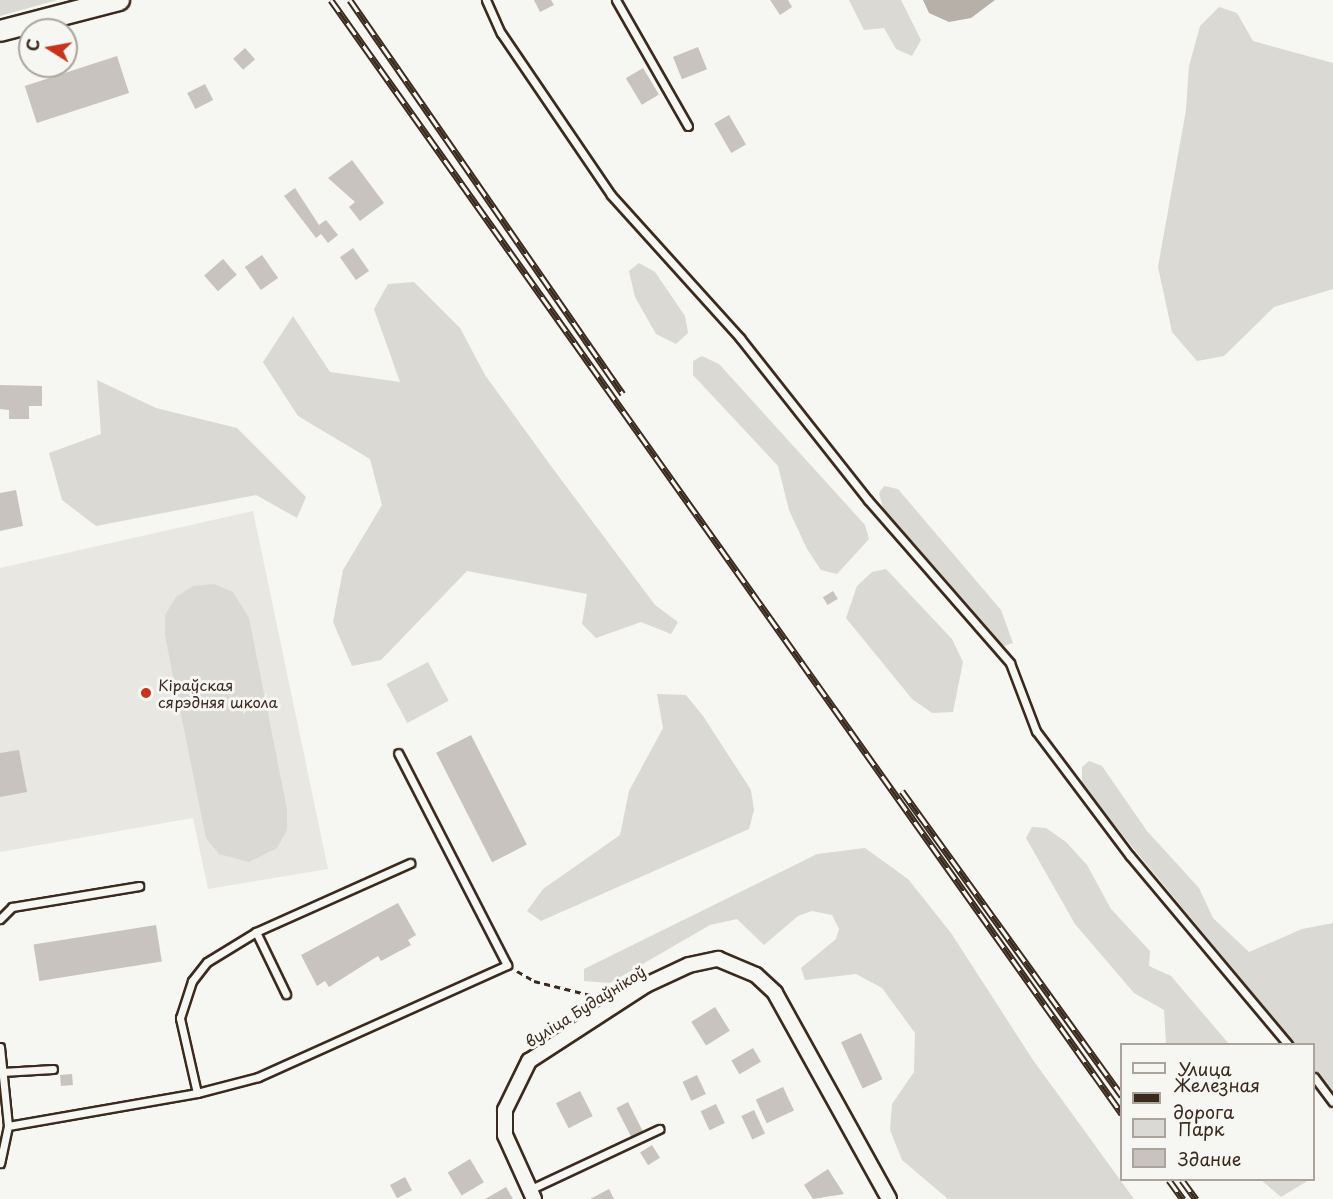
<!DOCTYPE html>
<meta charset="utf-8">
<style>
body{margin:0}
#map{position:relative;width:1333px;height:1199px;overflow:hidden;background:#f6f6f2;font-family:"Playpen Sans",sans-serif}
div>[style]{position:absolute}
.built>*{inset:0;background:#e8e7e2}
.green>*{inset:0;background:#dad9d3;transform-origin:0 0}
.water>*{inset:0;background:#b6b0a9}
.building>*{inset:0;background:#c8c3be;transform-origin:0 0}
.path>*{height:3px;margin-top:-1.5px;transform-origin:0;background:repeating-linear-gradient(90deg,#3b2a1e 0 6px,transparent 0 10.5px)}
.roads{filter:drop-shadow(2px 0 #3b2a1e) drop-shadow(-2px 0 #3b2a1e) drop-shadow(0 2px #3b2a1e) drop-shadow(0 -2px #3b2a1e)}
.lane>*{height:7px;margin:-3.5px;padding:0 3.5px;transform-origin:3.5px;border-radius:3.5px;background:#f6f6f2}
.street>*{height:14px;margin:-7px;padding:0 7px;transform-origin:7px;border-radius:7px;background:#f6f6f2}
.secondary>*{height:20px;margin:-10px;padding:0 10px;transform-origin:10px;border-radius:10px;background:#f6f6f2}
.rail>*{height:7px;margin-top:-3.5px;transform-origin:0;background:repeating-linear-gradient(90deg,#f6f6f2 0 14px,#3b2a1e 0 28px);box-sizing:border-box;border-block:2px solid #3b2a1e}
.dots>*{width:16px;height:16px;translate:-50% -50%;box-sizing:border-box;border:3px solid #f6f6f2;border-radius:50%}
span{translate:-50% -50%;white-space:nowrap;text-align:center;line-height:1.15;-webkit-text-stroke:6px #f6f6f2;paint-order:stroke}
.poi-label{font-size:15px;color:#3b2a1e}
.left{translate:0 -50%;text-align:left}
.street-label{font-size:15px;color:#3b2a1e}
.legend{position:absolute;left:1120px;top:1043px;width:195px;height:138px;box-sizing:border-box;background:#f6f6f2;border:2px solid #aba49d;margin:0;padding:8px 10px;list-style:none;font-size:18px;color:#3b2a1e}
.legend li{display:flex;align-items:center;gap:12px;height:30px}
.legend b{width:30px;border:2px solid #aba49d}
.north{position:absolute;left:18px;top:18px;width:60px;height:60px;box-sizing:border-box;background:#f6f6f2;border:2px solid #aba49d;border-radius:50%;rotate:281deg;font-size:16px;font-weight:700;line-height:24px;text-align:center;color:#3b2a1e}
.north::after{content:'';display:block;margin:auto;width:21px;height:27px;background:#c8321e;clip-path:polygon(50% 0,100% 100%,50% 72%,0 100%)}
</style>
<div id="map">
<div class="built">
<div style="clip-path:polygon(253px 511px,328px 869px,208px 889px,193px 818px,0 852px,0 568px)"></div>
</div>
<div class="green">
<div style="clip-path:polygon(0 0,57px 0,0 16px)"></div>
<div style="clip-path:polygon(849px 0,901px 0,921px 40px,912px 56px,896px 49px,884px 28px,864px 30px)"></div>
<div style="clip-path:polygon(1219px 7px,1237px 13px,1253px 41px,1333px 63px,1333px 289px,1274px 307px,1224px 356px,1197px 361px,1172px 332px,1158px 267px,1186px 110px,1189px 66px,1200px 26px)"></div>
<div style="clip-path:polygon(639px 263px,655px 272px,685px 316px,688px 333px,676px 344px,656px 334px,635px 297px,629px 271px)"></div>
<div style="clip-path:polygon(414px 282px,460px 328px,485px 375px,551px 466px,655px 605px,678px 622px,671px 634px,641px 622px,596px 638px,582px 624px,587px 594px,467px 571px,381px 660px,352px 666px,333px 622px,343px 570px,382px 505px,370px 459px,298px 416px,263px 362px,293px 316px,330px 372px,400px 382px,374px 309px,388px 284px)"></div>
<div style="clip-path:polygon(702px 356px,719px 364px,865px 525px,869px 539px,837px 574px,821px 570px,807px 549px,789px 510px,778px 466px,693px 375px,693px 361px)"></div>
<div style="clip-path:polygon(97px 380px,156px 408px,237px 428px,306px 497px,297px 518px,256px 495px,96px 526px,62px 500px,49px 453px,101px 434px)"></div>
<div style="clip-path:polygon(884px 486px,898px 489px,1001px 610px,1013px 643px,1004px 646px,883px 508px,879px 493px)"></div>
<div style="clip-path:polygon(886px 569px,952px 639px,963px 662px,953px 712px,932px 713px,912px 699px,846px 618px,857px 586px,872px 572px)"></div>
<div style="clip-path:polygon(214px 584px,233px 592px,249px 618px,287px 809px,287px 830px,277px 848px,249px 862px,219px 854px,206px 838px,165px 636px,165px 615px,176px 597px,193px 586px)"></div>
<div style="left:428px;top:662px;width:44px;height:47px;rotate:62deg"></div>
<div style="clip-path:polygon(657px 694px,686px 695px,703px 716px,751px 790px,754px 810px,749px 829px,541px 921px,527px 911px,543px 889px,620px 835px,629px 791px,663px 728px)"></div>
<div style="clip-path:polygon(1089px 761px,1102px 766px,1147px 831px,1199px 888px,1213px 918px,1249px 952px,1302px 929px,1333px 923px,1333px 1094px,1314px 1069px,1314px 1044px,1295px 1044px,1082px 786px,1082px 767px)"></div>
<div style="clip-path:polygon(1032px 827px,1046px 828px,1066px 842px,1087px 865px,1111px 909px,1150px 951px,1149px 966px,1171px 976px,1229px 1044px,1166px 1044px,1164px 1010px,1134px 993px,1075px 924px,1026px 838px)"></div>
<div style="clip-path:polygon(865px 848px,908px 879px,951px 933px,1033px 1060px,1134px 1199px,948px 1199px,902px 1160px,890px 1130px,892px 1104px,914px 1072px,915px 1033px,882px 988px,856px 974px,805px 980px,801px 968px,836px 939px,839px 929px,832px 915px,812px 911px,798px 916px,764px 945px,737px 919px,710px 925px,610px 983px,584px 981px,584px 969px,817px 854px)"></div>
<div style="clip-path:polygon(1261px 1180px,1309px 1180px,1281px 1197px)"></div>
</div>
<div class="water">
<div style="clip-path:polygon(923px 0,995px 0,971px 18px,949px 22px,929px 13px)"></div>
</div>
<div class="building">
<div style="clip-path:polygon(534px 0,551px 0,554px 5px,540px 12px)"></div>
<div style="clip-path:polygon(770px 0,788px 0,792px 7px,780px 15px)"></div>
<div style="left:698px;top:47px;width:24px;height:27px;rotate:68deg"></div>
<div style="left:245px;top:48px;width:15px;height:16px;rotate:48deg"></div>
<div style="left:117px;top:56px;width:39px;height:97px;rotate:72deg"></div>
<div style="left:643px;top:68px;width:31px;height:20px;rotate:59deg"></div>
<div style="left:205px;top:84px;width:18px;height:20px;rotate:63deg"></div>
<div style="left:729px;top:115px;width:34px;height:17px;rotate:60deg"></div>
<div style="clip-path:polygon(352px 160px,384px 203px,360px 221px,349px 207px,355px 202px,328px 178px)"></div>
<div style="clip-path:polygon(295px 188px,319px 225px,326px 220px,338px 235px,328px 243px,321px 234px,316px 238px,284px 196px)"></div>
<div style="left:353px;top:248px;width:28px;height:16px;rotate:55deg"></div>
<div style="left:262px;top:255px;width:28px;height:21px;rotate:55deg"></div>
<div style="left:223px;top:259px;width:21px;height:25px;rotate:49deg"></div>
<div style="clip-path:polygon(0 385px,42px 386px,42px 406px,29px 406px,29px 419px,9px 419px,9px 410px,0 409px)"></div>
<div style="clip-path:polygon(16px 490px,23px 526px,0 531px,0 493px)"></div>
<div style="left:833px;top:591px;width:9px;height:12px;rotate:58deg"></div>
<div style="left:471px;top:735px;width:123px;height:39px;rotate:63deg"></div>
<div style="clip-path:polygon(19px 750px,27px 792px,0 797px,0 753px)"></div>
<div style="clip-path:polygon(398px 903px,416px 935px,408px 940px,411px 945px,381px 961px,378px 956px,329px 987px,325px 981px,317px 986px,301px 955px)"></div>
<div style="left:156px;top:925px;width:37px;height:124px;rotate:81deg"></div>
<div style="left:715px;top:1007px;width:28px;height:28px;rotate:58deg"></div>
<div style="left:861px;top:1033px;width:51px;height:22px;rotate:65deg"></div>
<div style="left:753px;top:1048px;width:16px;height:25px;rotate:60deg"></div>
<div style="left:72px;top:1074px;width:11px;height:12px;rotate:85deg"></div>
<div style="left:697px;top:1075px;width:21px;height:16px;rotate:65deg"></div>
<div style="left:783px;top:1087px;width:26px;height:30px;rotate:65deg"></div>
<div style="left:580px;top:1091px;width:28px;height:27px;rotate:63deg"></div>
<div style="left:628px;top:1102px;width:33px;height:13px;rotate:63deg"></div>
<div style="left:716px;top:1104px;width:21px;height:17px;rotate:65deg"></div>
<div style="left:754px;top:1110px;width:26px;height:14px;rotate:65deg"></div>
<div style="left:652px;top:1145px;width:15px;height:14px;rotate:58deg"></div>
<div style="left:470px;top:1159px;width:27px;height:26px;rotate:59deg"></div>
<div style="clip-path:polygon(828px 1169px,844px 1194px,813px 1199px,804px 1185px)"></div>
<div style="left:405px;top:1177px;width:15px;height:17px;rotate:62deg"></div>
<div style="clip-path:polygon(506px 1187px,513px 1199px,485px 1199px)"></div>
<div style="clip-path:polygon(609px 1189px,614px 1199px,590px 1199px)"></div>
</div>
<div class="path">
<div style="left:517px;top:971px;width:20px;rotate:30deg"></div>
<div style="left:534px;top:981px;width:66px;rotate:14deg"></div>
</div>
<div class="roads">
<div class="lane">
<div style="left:486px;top:0;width:36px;rotate:66deg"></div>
<div style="left:501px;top:33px;width:196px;rotate:55.8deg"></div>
<div style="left:611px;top:195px;width:193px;rotate:47.9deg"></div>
<div style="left:740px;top:338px;width:206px;rotate:51.7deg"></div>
<div style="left:868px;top:500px;width:216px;rotate:48.9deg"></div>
<div style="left:1010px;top:663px;width:73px;rotate:69.1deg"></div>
<div style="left:1036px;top:731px;width:156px;rotate:53.1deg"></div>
<div style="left:1130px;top:856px;width:246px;rotate:50deg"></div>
<div style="left:616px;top:0;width:145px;rotate:60.3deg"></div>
<div style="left:0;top:919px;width:17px;rotate:-45deg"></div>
<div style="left:12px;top:907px;width:129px;rotate:-9.4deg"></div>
<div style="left:256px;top:932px;width:69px;rotate:64.2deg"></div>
<div style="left:0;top:1047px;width:79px;rotate:84.2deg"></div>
<div style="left:8px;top:1126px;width:38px;rotate:102deg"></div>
<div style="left:2px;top:1072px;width:51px;rotate:-3.4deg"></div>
<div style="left:1314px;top:1077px;width:31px;rotate:53deg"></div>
<div style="left:197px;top:1093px;width:77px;rotate:-102.8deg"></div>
<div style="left:180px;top:1018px;width:39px;rotate:-72deg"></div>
<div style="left:192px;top:981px;width:24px;rotate:-52deg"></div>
<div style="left:207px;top:962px;width:57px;rotate:-31.5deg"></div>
<div style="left:256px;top:932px;width:169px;rotate:-24.1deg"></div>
<div style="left:8px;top:1126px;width:192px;rotate:-9.9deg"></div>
<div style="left:197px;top:1093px;width:63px;rotate:-14.7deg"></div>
<div style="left:258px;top:1077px;width:273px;rotate:-24.2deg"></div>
<div style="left:507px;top:965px;width:238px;rotate:-117.2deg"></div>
<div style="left:529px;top:1190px;width:144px;rotate:-25.1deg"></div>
</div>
<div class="street">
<div style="left:534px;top:1199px;width:70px;rotate:-114.4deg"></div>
<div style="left:505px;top:1135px;width:25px;rotate:-90deg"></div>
<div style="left:505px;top:1110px;width:55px;rotate:-63.9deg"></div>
<div style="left:529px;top:1061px;width:140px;rotate:-33deg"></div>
<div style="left:646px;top:985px;width:47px;rotate:-24.9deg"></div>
<div style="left:689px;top:965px;width:30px;rotate:-12deg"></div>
<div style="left:718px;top:959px;width:41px;rotate:22.8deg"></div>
<div style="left:756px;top:975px;width:26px;rotate:43deg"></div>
<div style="left:775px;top:993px;width:235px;rotate:61deg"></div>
</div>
<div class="secondary">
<div style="left:0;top:31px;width:123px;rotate:-14.6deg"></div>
</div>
</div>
<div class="rail">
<div style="left:331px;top:0;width:1366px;rotate:54.62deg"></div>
<div style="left:350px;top:0;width:479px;rotate:55.3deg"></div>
<div style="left:902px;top:791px;width:376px;rotate:54.2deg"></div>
<div style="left:1169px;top:1180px;width:24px;rotate:54deg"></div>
<div style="left:1182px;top:1180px;width:24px;rotate:54deg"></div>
</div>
<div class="dots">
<div style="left:146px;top:693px;background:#c8321e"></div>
</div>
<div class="poi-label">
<span class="left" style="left:158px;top:693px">Кіраўская<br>сярэдняя школа</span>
</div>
<div class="street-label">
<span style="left:585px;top:1006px;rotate:-32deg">вуліца Будаўнікоў</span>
</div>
<ul class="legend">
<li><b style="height:8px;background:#f6f6f2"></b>Улица</li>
<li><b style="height:8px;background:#3b2a1e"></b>Железная дорога</li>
<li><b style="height:16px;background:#dad9d3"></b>Парк</li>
<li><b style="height:16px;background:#c8c3be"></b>Здание</li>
</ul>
<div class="north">С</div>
</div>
